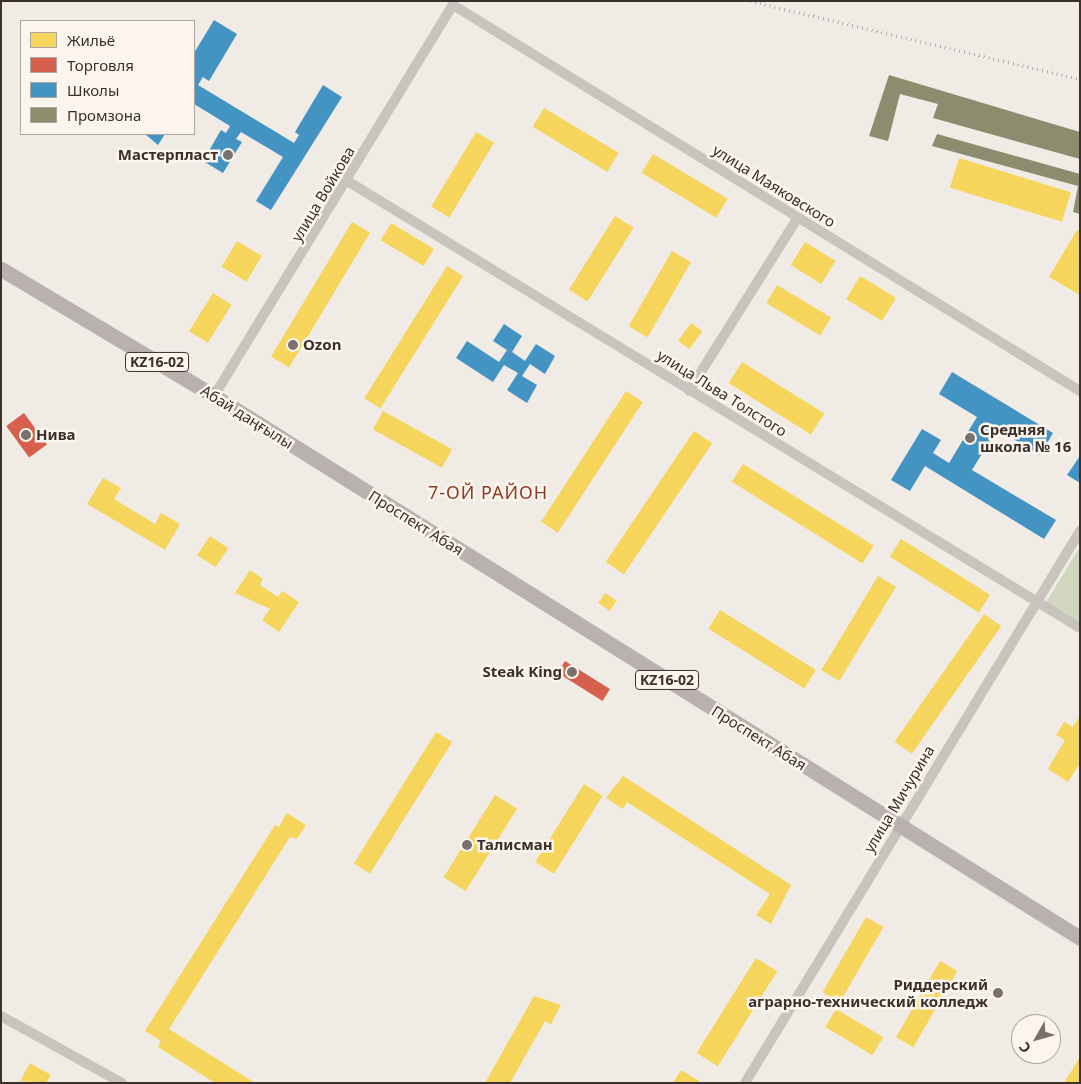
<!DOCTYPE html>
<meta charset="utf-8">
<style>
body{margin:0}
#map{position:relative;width:1081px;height:1084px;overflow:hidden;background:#f0ebe5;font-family:"Noto Sans",sans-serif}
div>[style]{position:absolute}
.green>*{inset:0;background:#d1d6bf}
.homes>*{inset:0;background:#f6d55c;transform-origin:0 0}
.shops>*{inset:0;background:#d6604d;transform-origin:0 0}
.schools>*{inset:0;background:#4393c3}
.industry>*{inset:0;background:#8c8c6e}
.street>*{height:10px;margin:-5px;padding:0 5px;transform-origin:5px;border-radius:5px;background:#c9c3be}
.primary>*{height:15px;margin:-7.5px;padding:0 7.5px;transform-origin:7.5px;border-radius:7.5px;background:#b8b1ad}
.rail>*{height:3px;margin-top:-1.5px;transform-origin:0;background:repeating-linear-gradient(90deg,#b1aca8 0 1px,transparent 0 5px)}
.dots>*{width:14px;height:14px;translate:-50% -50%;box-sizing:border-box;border:2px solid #fbf5ee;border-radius:50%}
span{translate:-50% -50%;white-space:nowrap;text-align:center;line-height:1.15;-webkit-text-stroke:5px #fbf5ee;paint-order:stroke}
.shield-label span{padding:1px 4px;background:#fbf5ee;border:1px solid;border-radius:4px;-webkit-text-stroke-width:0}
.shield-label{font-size:14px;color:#3b302b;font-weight:700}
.poi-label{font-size:15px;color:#3b302b;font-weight:700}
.right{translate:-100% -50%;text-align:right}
.left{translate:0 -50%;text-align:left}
.street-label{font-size:15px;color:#3b302b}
.quarter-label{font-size:18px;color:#8c3b22;letter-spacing:1px}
.frame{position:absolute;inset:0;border:2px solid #3b302b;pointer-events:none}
.legend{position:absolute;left:20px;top:20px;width:175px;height:115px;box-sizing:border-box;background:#fbf5ee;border:1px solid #aea6a0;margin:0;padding:6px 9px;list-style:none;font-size:15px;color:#3b302b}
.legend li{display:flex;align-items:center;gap:10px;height:25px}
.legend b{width:25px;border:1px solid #aea6a0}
.north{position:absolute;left:1011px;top:1014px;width:50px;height:50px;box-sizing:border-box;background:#fbf5ee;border:1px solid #aea6a0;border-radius:50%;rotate:232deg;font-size:14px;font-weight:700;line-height:20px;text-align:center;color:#3b302b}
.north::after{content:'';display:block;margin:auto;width:18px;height:22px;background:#7a716c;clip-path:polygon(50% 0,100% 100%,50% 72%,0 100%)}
</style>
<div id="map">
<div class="green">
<div style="clip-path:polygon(1080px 547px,1080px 622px,1046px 602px)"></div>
</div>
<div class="homes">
<div style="left:544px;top:108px;width:87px;height:22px;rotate:31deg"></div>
<div style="left:476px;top:132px;width:21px;height:87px;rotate:31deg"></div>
<div style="left:653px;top:154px;width:87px;height:22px;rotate:31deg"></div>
<div style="left:959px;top:158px;width:117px;height:31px;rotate:17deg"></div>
<div style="left:615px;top:216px;width:22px;height:87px;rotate:32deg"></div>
<div style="left:352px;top:222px;width:21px;height:157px;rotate:31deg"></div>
<div style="left:391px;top:223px;width:50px;height:20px;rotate:31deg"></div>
<div style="clip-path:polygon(1077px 230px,1080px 231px,1080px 295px,1049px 277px)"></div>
<div style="left:237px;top:241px;width:29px;height:30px;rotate:31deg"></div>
<div style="left:805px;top:242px;width:36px;height:27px;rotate:32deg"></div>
<div style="left:672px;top:251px;width:22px;height:87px;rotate:30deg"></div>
<div style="left:447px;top:266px;width:19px;height:156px;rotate:32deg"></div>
<div style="left:860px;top:276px;width:42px;height:27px;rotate:31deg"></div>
<div style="left:777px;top:285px;width:63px;height:21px;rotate:31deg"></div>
<div style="left:213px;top:293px;width:22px;height:45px;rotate:32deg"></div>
<div style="left:691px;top:323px;width:14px;height:22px;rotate:36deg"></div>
<div style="left:742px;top:362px;width:97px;height:25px;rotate:32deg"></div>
<div style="left:626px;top:391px;width:20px;height:156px;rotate:33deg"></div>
<div style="left:383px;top:411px;width:79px;height:21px;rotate:29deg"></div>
<div style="left:694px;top:431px;width:22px;height:158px;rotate:34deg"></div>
<div style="left:743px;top:464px;width:154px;height:21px;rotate:32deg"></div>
<div style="clip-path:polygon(103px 478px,121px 488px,114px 499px,155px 524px,161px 513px,180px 524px,165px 550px,87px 504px)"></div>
<div style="left:210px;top:536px;width:22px;height:23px;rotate:34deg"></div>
<div style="left:901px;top:539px;width:105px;height:21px;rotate:32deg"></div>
<div style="clip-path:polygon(250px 570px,263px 579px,260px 585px,278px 597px,282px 591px,299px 602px,279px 632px,262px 620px,270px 609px,235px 593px)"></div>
<div style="left:878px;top:576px;width:21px;height:110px;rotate:31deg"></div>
<div style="left:605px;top:593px;width:14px;height:12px;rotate:34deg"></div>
<div style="left:720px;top:610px;width:113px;height:22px;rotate:32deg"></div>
<div style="left:984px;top:614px;width:21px;height:156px;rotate:35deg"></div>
<div style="clip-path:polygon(1080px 716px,1080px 763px,1068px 782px,1048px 769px,1065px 740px,1056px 735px,1064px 722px,1073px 727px)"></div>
<div style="left:436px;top:732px;width:19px;height:155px;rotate:32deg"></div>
<div style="clip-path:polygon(623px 776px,791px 885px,771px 924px,756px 915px,770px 894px,627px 802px,623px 809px,606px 798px)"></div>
<div style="left:584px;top:784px;width:22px;height:92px;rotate:32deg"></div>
<div style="left:495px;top:795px;width:26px;height:97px;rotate:32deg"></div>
<div style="clip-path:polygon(287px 813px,306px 825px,297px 839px,290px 837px,169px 1029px,255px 1083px,215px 1083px,158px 1047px,161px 1041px,145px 1031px,275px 825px,279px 827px)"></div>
<div style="left:866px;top:917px;width:20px;height:87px;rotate:30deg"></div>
<div style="left:756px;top:958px;width:25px;height:112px;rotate:32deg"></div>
<div style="left:940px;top:961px;width:20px;height:88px;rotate:30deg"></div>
<div style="clip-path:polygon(534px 996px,561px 1005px,551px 1024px,545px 1021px,510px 1083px,485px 1083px)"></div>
<div style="left:836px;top:1009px;width:55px;height:21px;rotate:31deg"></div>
<div style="clip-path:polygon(1080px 1057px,1080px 1083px,1064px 1083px)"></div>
<div style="clip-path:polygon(30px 1063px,51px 1075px,46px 1083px,20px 1081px)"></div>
<div style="clip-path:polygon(681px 1070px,699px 1081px,698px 1083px,673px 1083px)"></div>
</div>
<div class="shops">
<div style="left:24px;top:413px;width:39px;height:22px;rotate:54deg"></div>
<div style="left:565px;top:661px;width:53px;height:14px;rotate:32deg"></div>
</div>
<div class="schools">
<div style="clip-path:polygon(214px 20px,237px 34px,209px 81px,203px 77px,198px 85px,294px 143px,299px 135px,295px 132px,323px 85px,342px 97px,271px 210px,256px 201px,283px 157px,241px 132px,236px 139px,242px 142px,223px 173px,203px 161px,221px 130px,226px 133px,230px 126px,194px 104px,194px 53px)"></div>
<div style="clip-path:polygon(145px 134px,165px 134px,158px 145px)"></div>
<div style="clip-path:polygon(504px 324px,522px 336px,512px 352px,525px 361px,536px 344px,555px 356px,545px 374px,530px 364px,522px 376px,537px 385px,527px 403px,507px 390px,518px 373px,504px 365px,493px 382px,456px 358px,467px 341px,499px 362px,507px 350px,493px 341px)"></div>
<div style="clip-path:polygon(952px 372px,1053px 433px,1040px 455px,997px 429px,972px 470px,1056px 520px,1044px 539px,925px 466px,910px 491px,891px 480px,922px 429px,941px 440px,933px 453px,949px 463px,977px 417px,939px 394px)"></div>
<div style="clip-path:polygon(1080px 456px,1080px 483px,1067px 475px)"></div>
</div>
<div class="industry">
<div style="clip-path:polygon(889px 75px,1080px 132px,1080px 159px,933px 118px,938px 104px,900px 94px,888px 141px,869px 136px)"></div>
<div style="clip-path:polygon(937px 134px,1080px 174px,1080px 214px,1073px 212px,1078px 186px,932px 146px)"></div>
</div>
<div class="street">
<div style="left:349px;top:182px;width:856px;rotate:31.39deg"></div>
<div style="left:689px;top:391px;width:203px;rotate:-57.9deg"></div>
<div style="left:214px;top:396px;width:458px;rotate:-58.6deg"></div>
<div style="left:453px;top:5px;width:736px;rotate:31.62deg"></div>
<div style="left:1px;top:1016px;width:138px;rotate:29deg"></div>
<div style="left:745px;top:1083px;width:646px;rotate:-58.75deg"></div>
</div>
<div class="primary">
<div style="left:1px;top:269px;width:248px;rotate:30.8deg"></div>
<div style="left:214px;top:396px;width:1022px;rotate:32.04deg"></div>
</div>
<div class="rail">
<div style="left:750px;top:1px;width:339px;rotate:13.3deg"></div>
</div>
<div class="dots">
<div style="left:228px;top:155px;background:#7a716c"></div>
<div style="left:293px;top:345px;background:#7a716c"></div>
<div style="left:26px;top:435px;background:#7a716c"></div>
<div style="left:970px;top:438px;background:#7a716c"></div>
<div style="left:572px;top:672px;background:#7a716c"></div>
<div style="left:467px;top:845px;background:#7a716c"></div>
<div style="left:998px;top:993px;background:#7a716c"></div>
</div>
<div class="shield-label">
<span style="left:157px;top:362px">KZ16-02</span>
<span style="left:667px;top:680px">KZ16-02</span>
</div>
<div class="poi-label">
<span class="right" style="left:218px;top:155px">Мастерпласт</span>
<span class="left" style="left:303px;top:345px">Ozon</span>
<span class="left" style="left:980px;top:438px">Средняя<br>школа № 16</span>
<span class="left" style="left:36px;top:435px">Нива</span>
<span class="right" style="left:562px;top:672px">Steak King</span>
<span class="left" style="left:477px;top:845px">Талисман</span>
<span class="right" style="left:988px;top:993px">Риддерский<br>аграрно-технический колледж</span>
</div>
<div class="street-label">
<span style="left:774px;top:186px;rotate:32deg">улица Маяковского</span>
<span style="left:323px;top:194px;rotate:-59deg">улица Войкова</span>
<span style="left:722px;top:393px;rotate:32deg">улица Льва Толстого</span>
<span style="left:247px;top:417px;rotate:32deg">Абай даңғылы</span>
<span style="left:416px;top:523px;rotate:32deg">Проспект Абая</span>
<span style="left:759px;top:738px;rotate:32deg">Проспект Абая</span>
<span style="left:899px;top:799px;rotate:-59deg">улица Мичурина</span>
</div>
<div class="quarter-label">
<span style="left:488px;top:492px">7-ОЙ РАЙОН</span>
</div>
<div class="frame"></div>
<ul class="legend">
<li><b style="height:14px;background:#f6d55c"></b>Жильё</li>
<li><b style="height:14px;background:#d6604d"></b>Торговля</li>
<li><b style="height:14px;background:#4393c3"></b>Школы</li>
<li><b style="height:14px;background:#8c8c6e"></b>Промзона</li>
</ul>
<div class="north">С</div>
</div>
